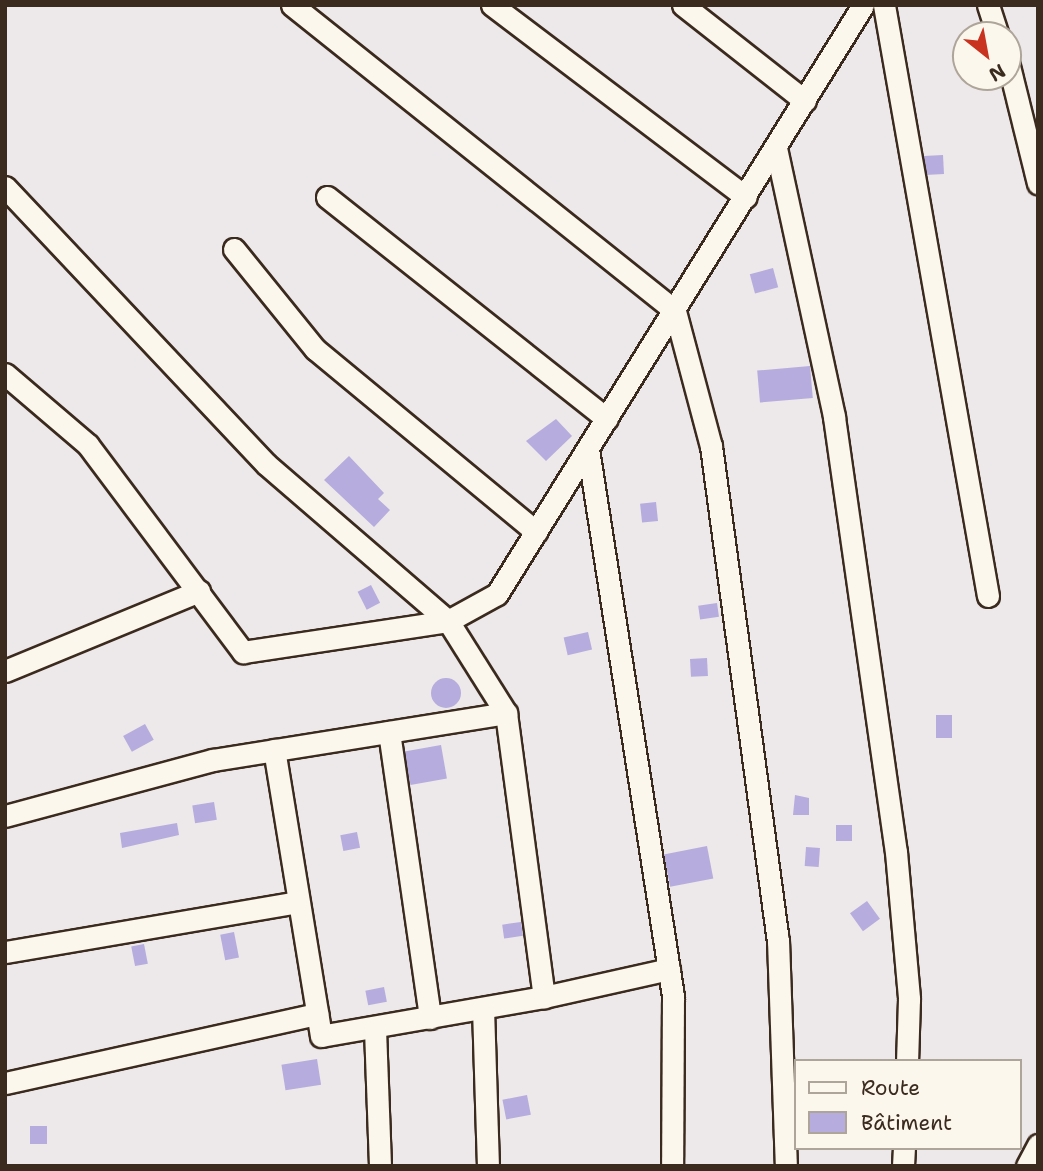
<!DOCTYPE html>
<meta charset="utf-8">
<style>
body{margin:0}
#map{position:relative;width:1043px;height:1171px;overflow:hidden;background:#ede8e9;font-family:"Shantell Sans",sans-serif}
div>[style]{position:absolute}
.building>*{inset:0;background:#b6acdd;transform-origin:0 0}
.round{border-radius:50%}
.roads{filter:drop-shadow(2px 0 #3b2a1e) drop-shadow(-2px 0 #3b2a1e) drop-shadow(0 2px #3b2a1e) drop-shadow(0 -2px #3b2a1e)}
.street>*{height:21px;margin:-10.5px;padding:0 10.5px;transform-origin:10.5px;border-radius:10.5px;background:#fbf7ec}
span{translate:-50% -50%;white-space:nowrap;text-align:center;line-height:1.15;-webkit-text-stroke:6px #fbf7ec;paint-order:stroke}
.frame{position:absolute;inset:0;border:7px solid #3b2a1e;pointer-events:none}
.legend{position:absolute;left:794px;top:1059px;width:228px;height:91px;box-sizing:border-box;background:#fbf7ec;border:2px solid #aea59a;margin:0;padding:9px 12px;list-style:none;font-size:21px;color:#3b2a1e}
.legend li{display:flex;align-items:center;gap:14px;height:35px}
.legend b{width:35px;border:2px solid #aea59a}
.north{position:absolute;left:952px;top:21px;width:70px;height:70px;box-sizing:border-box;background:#fbf7ec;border:2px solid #aea59a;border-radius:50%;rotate:149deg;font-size:19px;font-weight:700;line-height:28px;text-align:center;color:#3b2a1e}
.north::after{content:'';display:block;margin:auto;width:24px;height:32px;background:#c8321e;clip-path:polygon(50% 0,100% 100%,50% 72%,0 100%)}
</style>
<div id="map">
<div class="building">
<div style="left:943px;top:155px;width:19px;height:19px;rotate:87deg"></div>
<div style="left:773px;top:268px;width:20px;height:24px;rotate:75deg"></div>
<div style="left:810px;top:366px;width:32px;height:53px;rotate:85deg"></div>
<div style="clip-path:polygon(556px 419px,572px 436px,546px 461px,526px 441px)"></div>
<div style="clip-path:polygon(349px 456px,384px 493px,378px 499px,390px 510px,374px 527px,324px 480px)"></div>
<div style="left:656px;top:502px;width:19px;height:16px;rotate:84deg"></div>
<div style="left:371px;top:585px;width:20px;height:15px;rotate:63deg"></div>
<div style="left:717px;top:603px;width:14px;height:19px;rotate:82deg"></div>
<div style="left:588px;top:632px;width:18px;height:25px;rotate:77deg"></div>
<div style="left:707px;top:658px;width:18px;height:17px;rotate:87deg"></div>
<div class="round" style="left:431px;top:678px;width:30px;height:30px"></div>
<div style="left:936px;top:715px;width:16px;height:23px"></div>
<div style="left:145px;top:724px;width:18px;height:25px;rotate:61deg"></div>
<div style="left:441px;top:745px;width:34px;height:37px;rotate:80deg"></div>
<div style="clip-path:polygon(795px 795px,809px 798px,809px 815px,793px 815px)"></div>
<div style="left:214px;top:802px;width:18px;height:22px;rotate:81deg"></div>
<div style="clip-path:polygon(177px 823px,179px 835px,122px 848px,120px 833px)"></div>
<div style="left:852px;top:825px;width:16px;height:16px;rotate:90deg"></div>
<div style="left:357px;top:832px;width:16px;height:17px;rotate:79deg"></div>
<div style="left:707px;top:846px;width:33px;height:44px;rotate:79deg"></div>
<div style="left:806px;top:847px;width:14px;height:19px;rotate:4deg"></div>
<div style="left:867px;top:901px;width:22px;height:21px;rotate:54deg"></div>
<div style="left:521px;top:922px;width:14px;height:19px;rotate:82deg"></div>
<div style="left:234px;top:932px;width:26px;height:14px;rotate:79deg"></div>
<div style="left:144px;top:944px;width:20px;height:13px;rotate:79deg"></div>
<div style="left:384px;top:987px;width:15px;height:19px;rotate:79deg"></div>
<div style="left:317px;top:1059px;width:26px;height:36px;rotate:81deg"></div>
<div style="left:527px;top:1095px;width:20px;height:25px;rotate:79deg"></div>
<div style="left:30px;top:1126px;width:17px;height:18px"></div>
</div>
<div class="roads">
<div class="street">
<div style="left:292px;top:5px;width:490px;rotate:38.6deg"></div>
<div style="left:675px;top:311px;width:140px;rotate:75.1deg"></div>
<div style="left:711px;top:446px;width:499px;rotate:82.3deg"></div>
<div style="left:778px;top:940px;width:226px;rotate:88deg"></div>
<div style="left:492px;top:5px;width:318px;rotate:37.1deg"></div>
<div style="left:683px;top:5px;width:155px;rotate:38.2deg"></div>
<div style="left:884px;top:5px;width:600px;rotate:80.02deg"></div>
<div style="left:988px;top:5px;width:32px;rotate:72deg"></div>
<div style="left:1008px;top:62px;width:125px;rotate:76.1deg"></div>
<div style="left:776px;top:148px;width:275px;rotate:77.8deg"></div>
<div style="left:834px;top:417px;width:439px;rotate:81.9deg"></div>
<div style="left:896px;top:852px;width:148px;rotate:84.9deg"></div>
<div style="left:909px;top:999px;width:62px;rotate:91.8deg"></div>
<div style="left:5px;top:187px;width:381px;rotate:46.7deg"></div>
<div style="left:266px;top:464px;width:240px;rotate:40.8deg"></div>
<div style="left:448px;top:621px;width:109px;rotate:57.8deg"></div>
<div style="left:506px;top:713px;width:287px;rotate:82.4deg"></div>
<div style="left:544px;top:997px;width:226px;rotate:170.1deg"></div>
<div style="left:321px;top:1036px;width:290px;rotate:-99.3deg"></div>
<div style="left:327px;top:197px;width:357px;rotate:38.4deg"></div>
<div style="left:234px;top:249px;width:129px;rotate:51deg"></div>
<div style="left:315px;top:349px;width:287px;rotate:39.6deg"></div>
<div style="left:5px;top:374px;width:109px;rotate:40.5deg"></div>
<div style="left:88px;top:445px;width:259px;rotate:53.2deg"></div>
<div style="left:243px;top:652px;width:207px;rotate:-8.6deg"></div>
<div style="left:448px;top:621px;width:56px;rotate:-28.9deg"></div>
<div style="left:497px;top:594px;width:693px;rotate:-58.14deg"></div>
<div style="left:588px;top:449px;width:554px;rotate:81.17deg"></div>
<div style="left:673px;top:996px;width:170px;rotate:90.3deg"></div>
<div style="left:5px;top:671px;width:210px;rotate:-22.4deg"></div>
<div style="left:389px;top:732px;width:289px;rotate:81.8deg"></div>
<div style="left:5px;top:816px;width:215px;rotate:-15.1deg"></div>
<div style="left:213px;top:760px;width:297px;rotate:-9.1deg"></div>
<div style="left:5px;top:952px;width:295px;rotate:-9.7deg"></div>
<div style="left:544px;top:997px;width:128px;rotate:-12.6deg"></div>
<div style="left:483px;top:1008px;width:158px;rotate:88.2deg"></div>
<div style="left:375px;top:1029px;width:137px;rotate:87.9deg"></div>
<div style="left:5px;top:1083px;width:320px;rotate:-12.5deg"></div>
<div style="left:903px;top:1166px;width:18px;rotate:-87deg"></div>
<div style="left:1027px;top:1166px;width:24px;rotate:-62deg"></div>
</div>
</div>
<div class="frame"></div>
<ul class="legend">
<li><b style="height:9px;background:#fbf7ec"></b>Route</li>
<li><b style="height:19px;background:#b6acdd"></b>Bâtiment</li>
</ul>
<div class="north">N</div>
</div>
